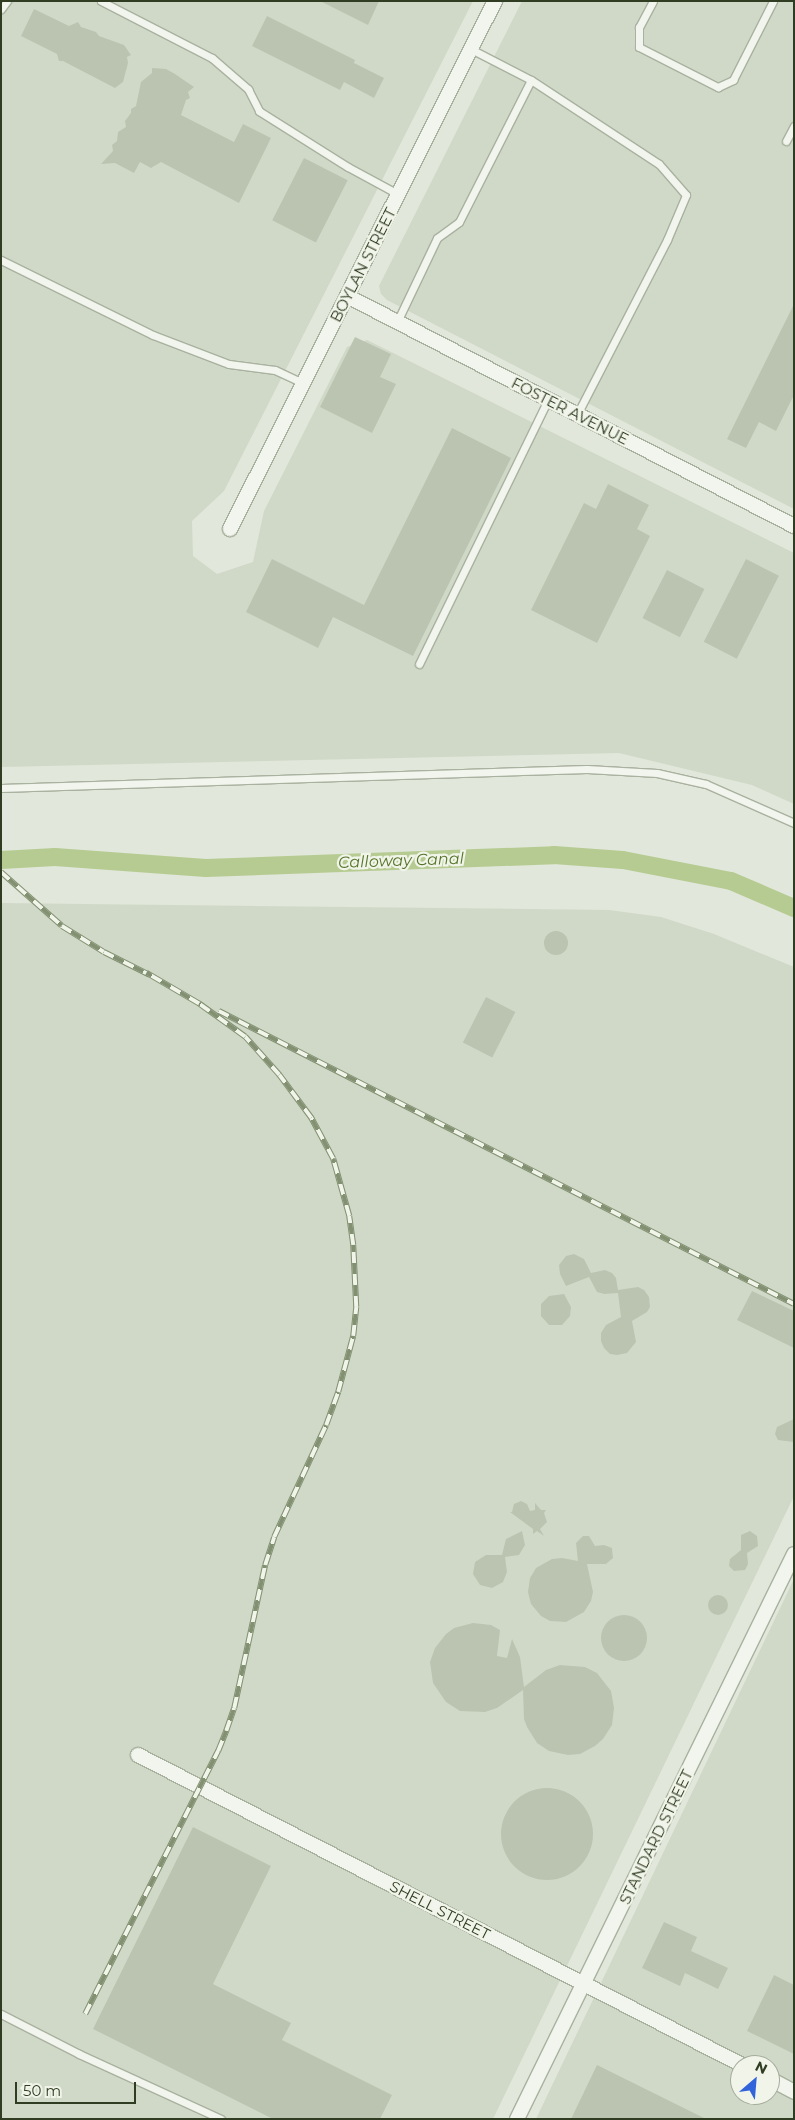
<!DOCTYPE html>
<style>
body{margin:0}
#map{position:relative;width:795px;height:2120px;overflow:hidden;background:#e1e7da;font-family:Montserrat,sans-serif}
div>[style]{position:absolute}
.built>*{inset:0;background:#d0d9c8}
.canal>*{height:18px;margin:-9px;padding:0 9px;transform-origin:9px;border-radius:9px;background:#b6cb91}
.building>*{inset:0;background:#bbc4b1;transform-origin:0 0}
.round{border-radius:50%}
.roads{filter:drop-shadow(1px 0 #a9b19f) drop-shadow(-1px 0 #a9b19f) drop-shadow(0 1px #a9b19f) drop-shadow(0 -1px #a9b19f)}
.service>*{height:7px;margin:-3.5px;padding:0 3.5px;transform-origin:3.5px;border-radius:3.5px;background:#f1f5ed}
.minor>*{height:14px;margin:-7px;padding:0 7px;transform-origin:7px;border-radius:7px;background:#f1f5ed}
.rail>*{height:5.5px;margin-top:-2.75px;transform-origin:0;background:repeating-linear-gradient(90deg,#f0f4e9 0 11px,#839172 0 22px);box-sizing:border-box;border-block:1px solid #839172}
span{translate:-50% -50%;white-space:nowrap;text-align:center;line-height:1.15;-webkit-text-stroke:4.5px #f0f4e9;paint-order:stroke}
.street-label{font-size:15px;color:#313d23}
.water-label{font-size:16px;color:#57752a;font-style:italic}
.frame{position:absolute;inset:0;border:2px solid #313d23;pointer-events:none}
.north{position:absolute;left:730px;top:2055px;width:50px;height:50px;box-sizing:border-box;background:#f0f4e9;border:1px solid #a4ab9a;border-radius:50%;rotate:27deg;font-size:14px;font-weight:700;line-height:20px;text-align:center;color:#313d23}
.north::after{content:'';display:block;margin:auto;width:18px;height:22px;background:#3164da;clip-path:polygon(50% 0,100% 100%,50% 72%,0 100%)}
.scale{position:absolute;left:15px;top:2082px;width:121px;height:22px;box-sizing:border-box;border:2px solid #313d23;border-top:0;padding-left:6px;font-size:15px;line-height:18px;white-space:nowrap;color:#313d23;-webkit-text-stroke:4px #f0f4e9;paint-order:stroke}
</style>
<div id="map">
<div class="built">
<div style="clip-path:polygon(1px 1px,473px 1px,224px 491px,192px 521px,193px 556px,217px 574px,253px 562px,264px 511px,347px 347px,367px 340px,794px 553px,794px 804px,752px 785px,619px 753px,1px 767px)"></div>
<div style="clip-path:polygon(522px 1px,794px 1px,794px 509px,387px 300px,381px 294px,379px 286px)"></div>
<div style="clip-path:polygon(1px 903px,609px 910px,661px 917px,714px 934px,794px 967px,794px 1496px,493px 2119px,1px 2119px)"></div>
<div style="clip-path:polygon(evenodd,794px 1579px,794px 2119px,536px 2119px,794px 1579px,740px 2065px,770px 2065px,770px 2095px,740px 2095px,740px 2065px)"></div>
</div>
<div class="canal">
<div style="left:1px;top:860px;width:54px;rotate:-3.2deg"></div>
<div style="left:55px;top:857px;width:151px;rotate:4.2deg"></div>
<div style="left:206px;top:868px;width:348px;rotate:-2.1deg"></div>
<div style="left:554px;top:855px;width:69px;rotate:4.1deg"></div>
<div style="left:623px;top:860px;width:110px;rotate:11deg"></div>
<div style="left:731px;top:881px;width:69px;rotate:23.2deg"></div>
</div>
<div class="building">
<div style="clip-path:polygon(320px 1px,379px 1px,368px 25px)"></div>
<div style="clip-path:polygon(34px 9px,69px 26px,78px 22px,81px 27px,96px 32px,99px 36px,124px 45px,131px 55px,127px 57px,128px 63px,123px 82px,115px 88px,63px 61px,59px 61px,57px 54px,21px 36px)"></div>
<div style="clip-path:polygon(267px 16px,355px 60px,354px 63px,384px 78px,374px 98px,344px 82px,340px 90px,252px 46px)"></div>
<div style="clip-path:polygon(152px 68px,166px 69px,175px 74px,194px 87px,188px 92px,190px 98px,186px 100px,181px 115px,234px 142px,243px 124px,271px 138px,239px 203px,161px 162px,151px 168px,140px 162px,134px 173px,115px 163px,101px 164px,113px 151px,112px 145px,117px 141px,118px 132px,126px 127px,125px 121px,131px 113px,131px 109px,136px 106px,141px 82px,152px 73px)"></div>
<div style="left:304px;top:158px;width:49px;height:70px;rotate:27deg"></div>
<div style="clip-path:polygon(794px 304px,794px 395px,776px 431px,759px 422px,746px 448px,727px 439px)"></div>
<div style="clip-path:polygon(355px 337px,391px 354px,380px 377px,396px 384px,372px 433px,320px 407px)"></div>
<div style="clip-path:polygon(452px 428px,511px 458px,413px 656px,333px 617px,318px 648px,246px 612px,272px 559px,364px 605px)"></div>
<div style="clip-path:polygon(608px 484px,649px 505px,637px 529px,650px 536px,597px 643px,531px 610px,584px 503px,596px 509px)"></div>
<div style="left:746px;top:559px;width:37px;height:93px;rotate:27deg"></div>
<div style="left:667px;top:570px;width:42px;height:54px;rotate:27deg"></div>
<div class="round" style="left:544px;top:931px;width:24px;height:24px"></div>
<div style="left:486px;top:997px;width:33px;height:51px;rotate:27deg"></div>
<div style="clip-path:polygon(574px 1254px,584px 1259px,591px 1273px,605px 1270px,612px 1273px,616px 1278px,618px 1290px,638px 1287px,644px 1290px,649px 1297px,650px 1307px,647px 1312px,632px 1321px,636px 1342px,627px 1353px,617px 1355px,610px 1354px,604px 1348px,601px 1341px,601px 1333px,606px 1325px,621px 1317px,618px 1293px,604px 1294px,597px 1292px,589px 1277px,566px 1286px,560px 1274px,559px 1265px,566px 1256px)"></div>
<div style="clip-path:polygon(752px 1291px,794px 1311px,794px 1348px,737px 1320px)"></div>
<div style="clip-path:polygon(564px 1294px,571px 1307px,570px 1316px,562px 1325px,549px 1325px,541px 1316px,541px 1304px,549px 1296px)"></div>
<div style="clip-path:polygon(794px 1419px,794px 1442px,778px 1440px,775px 1434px,777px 1427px)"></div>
<div style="clip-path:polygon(521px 1501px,527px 1504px,530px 1511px,535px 1510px,535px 1503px,541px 1510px,546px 1510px,544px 1513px,547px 1522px,540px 1529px,544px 1536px,537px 1531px,533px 1534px,533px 1529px,510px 1512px,512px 1512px,514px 1504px)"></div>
<div style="clip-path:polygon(522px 1531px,525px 1545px,519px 1555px,505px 1557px,507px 1572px,503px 1582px,492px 1588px,480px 1585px,473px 1574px,475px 1562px,486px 1555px,502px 1555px,506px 1539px)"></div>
<div style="clip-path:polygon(750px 1531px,757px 1536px,758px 1546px,747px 1553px,748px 1564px,745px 1570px,734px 1571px,729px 1566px,730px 1559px,741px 1550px,741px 1535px)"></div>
<div style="clip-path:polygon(583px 1536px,589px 1536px,595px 1546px,604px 1545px,612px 1548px,613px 1558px,606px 1564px,587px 1564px,593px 1592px,591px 1601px,584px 1612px,566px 1622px,550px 1621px,541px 1616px,531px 1604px,528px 1592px,530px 1578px,536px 1568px,552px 1559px,562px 1558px,578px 1561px,576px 1543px)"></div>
<div class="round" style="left:708px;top:1595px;width:20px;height:20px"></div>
<div class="round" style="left:601px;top:1615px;width:46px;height:46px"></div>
<div style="clip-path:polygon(473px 1623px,491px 1625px,500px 1630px,497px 1656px,507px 1658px,512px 1639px,520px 1657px,524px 1687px,546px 1670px,560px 1665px,585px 1667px,597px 1673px,611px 1691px,614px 1708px,612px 1725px,603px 1739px,595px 1746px,580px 1754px,568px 1755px,549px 1751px,537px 1743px,527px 1727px,524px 1719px,523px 1690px,497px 1708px,485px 1712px,460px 1711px,446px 1702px,433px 1683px,430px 1662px,435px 1648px,446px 1634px,454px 1628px)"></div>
<div class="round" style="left:501px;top:1788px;width:92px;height:92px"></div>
<div style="clip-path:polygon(193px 1827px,271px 1866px,213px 1984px,291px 2023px,282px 2040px,392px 2095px,380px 2119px,273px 2119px,93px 2029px)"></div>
<div style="clip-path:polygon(664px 1922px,697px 1937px,691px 1951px,728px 1968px,718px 1989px,685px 1973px,680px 1986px,642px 1968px)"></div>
<div style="clip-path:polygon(774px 1975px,794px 1985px,794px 2054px,747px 2031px)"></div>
<div style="clip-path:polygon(597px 2065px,706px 2119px,571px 2119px)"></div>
</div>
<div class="roads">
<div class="service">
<div style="left:101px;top:1px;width:125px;rotate:27.2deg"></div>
<div style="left:212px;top:58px;width:48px;rotate:40.7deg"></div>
<div style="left:248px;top:89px;width:25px;rotate:63deg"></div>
<div style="left:259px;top:111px;width:105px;rotate:32.2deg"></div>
<div style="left:348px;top:167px;width:57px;rotate:28.4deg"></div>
<div style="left:653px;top:1px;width:30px;rotate:118deg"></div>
<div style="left:639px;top:27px;width:20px;rotate:90deg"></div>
<div style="left:639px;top:47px;width:89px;rotate:26.9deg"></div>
<div style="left:718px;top:87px;width:17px;rotate:-25deg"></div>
<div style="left:733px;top:80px;width:89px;rotate:-63.1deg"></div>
<div style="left:1px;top:9px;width:10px;rotate:-53deg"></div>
<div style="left:531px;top:80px;width:153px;rotate:33.3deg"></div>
<div style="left:659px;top:164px;width:41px;rotate:48.9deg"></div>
<div style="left:686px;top:195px;width:49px;rotate:112.9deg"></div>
<div style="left:667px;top:240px;width:196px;rotate:117.3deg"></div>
<div style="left:786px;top:141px;width:17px;rotate:-62deg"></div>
<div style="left:1px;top:260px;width:169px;rotate:26.3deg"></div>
<div style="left:153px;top:335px;width:81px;rotate:20.9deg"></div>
<div style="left:229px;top:364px;width:46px;rotate:7.4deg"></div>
<div style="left:275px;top:370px;width:31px;rotate:25deg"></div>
<div style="left:397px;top:322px;width:93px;rotate:-64.5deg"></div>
<div style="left:437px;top:238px;width:27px;rotate:-36deg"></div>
<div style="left:459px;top:222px;width:159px;rotate:-63.1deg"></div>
<div style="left:531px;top:80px;width:68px;rotate:-152.7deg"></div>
<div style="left:419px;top:664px;width:295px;rotate:-64deg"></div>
<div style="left:1px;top:788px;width:586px;rotate:-1.86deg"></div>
<div style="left:587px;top:769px;width:70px;rotate:3.3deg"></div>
<div style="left:657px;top:773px;width:50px;rotate:12.7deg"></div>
<div style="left:706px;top:784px;width:96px;rotate:23.9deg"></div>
<div style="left:1px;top:2014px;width:88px;rotate:27.1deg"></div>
<div style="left:79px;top:2054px;width:156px;rotate:24.6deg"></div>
</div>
<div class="minor">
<div style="left:347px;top:296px;width:503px;rotate:27.23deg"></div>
<div style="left:230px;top:529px;width:591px;rotate:-63.35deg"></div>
<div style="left:138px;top:1755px;width:679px;rotate:27.17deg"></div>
<div style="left:770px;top:2079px;width:27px;rotate:28deg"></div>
<div style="left:517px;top:2119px;width:629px;rotate:-63.88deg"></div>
</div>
</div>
<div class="rail">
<div style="left:1px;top:872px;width:81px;rotate:41.5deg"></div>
<div style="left:62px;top:926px;width:49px;rotate:31.8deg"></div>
<div style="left:104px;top:952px;width:51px;rotate:26.6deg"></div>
<div style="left:219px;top:1011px;width:645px;rotate:27deg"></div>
<div style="left:85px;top:2014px;width:295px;rotate:-63.2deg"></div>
<div style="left:218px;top:1751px;width:22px;rotate:-68deg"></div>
<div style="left:226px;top:1731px;width:24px;rotate:-71deg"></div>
<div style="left:234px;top:1708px;width:146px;rotate:-77.8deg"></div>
<div style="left:265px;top:1565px;width:29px;rotate:-72deg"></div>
<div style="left:274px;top:1537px;width:123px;rotate:-65.1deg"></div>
<div style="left:326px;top:1425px;width:35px;rotate:-70deg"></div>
<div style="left:338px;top:1392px;width:58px;rotate:-75deg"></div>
<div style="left:353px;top:1336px;width:29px;rotate:-84deg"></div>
<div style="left:356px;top:1307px;width:62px;rotate:-92.8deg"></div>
<div style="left:353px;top:1245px;width:29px;rotate:-98deg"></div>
<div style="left:349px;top:1216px;width:59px;rotate:-105.7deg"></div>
<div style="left:333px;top:1159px;width:47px;rotate:-118.2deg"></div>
<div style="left:311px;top:1118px;width:54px;rotate:-126.7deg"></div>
<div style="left:279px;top:1075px;width:51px;rotate:-131.8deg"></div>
<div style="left:245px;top:1037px;width:57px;rotate:-144.3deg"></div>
<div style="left:199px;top:1004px;width:61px;rotate:-149.7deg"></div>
</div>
<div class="street-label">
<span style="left:363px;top:265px;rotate:-63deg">BOYLAN STREET</span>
<span style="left:570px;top:411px;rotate:27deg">FOSTER AVENUE</span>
<span style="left:656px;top:1837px;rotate:-64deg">STANDARD STREET</span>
<span style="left:440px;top:1910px;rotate:27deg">SHELL STREET</span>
</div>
<div class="water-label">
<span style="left:401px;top:861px;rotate:-2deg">Calloway Canal</span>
</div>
<div class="frame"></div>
<div class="north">N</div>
<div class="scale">50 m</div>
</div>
